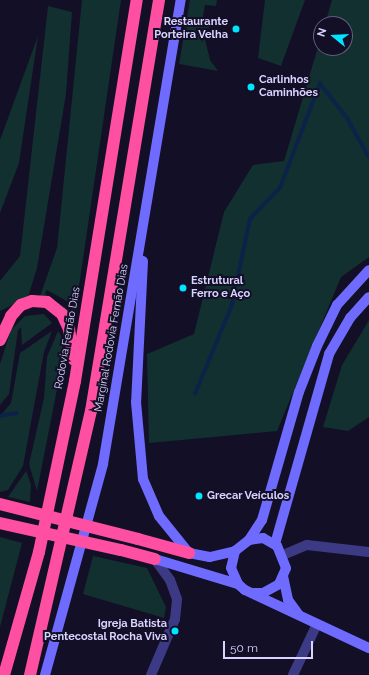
<!DOCTYPE html>
<meta charset="utf-8">
<style>
body{margin:0}
#map{position:relative;width:369px;height:675px;overflow:hidden;background:#130f26;font-family:Raleway,sans-serif}
div>[style]{position:absolute}
.green>*{inset:0;background:#12302f}
.stream>*{height:3.5px;margin:-1.75px;padding:0 1.75px;transform-origin:1.75px;border-radius:1.75px;background:#0c2248}
.minor>*{height:10px;margin:-5px;padding:0 5px;transform-origin:5px;border-radius:5px;background:#3d3a85}
.tertiary>*{height:10px;margin:-5px;padding:0 5px;transform-origin:5px;border-radius:5px;background:#3d3a85}
.secondary>*{height:10px;margin:-5px;padding:0 5px;transform-origin:5px;border-radius:5px;background:#6f6bff}
.motorway>*{height:12px;margin:-6px;padding:0 6px;transform-origin:6px;border-radius:6px;background:#ff4fa3}
.motorway-bridge>*{height:12px;margin:-6px;padding:0 6px;transform-origin:6px;border-radius:6px;background:#ff4fa3}
.dots>*{width:11px;height:11px;translate:-50% -50%;box-sizing:border-box;border:2px solid #130f26;border-radius:50%}
span{translate:-50% -50%;white-space:nowrap;text-align:center;line-height:1.15;-webkit-text-stroke:4px #130f26;paint-order:stroke}
.poi-label{font-size:11px;color:#d9d4ff;font-weight:700}
.right{translate:-100% -50%;text-align:right}
.left{translate:0 -50%;text-align:left}
.street-label{font-size:11px;color:#d9d4ff}
.north{position:absolute;left:313px;top:16px;width:40px;height:40px;box-sizing:border-box;background:#130f26;border:1px solid #625e7d;border-radius:50%;rotate:288deg;font-size:11px;font-weight:700;line-height:16px;text-align:center;color:#d9d4ff}
.north::after{content:'';display:block;margin:auto;width:14px;height:18px;background:#00e5ff;clip-path:polygon(50% 0,100% 100%,50% 72%,0 100%)}
.scale{position:absolute;left:223px;top:641px;width:90px;height:18px;box-sizing:border-box;border:2px solid #d9d4ff;border-top:0;padding-left:5px;font-size:12px;line-height:14px;white-space:nowrap;color:#d9d4ff;-webkit-text-stroke:3px #130f26;paint-order:stroke}
</style>
<div id="map">
<div class="green">
<div style="clip-path:polygon(82px 0,121px 0,78px 293px,70px 303px,47px 290px,45px 294px,70px 311px,77px 299px,73px 326px,40px 296px,57px 248px)"></div>
<div style="clip-path:polygon(190px 0,217px 0,216px 6px,205px 5px,202px 22px,212px 23px,204px 35px,210px 60px,218px 71px,179px 64px)"></div>
<div style="clip-path:polygon(265px 0,305px 0,281px 66px,258px 58px)"></div>
<div style="clip-path:polygon(332px 0,369px 0,369px 257px,341px 277px,277px 431px,149px 443px,147px 354px,194px 334px,224px 212px,253px 165px,284px 161px,321px 37px,321px 48px,345px 48px,345px 24px,325px 24px)"></div>
<div style="clip-path:polygon(48px 6px,72px 12px,66px 94px,37px 268px,28px 297px,0 311px,0 281px,20px 256px)"></div>
<div style="clip-path:polygon(38px 36px,19px 163px,0 213px,0 140px)"></div>
<div style="clip-path:polygon(44px 314px,52px 323px,22px 345px,21px 327px,18px 330px,9px 394px,0 405px,0 364px,11px 330px,25px 316px)"></div>
<div style="clip-path:polygon(369px 320px,369px 417px,348px 431px,323px 427px,342px 365px)"></div>
<div style="clip-path:polygon(52px 331px,44px 352px,23px 466px,8px 490px,0 492px,0 416px,11px 403px,20px 353px)"></div>
<div style="clip-path:polygon(58px 331px,63px 339px,60px 374px,37px 491px,29px 464px,44px 398px,47px 357px)"></div>
<div style="clip-path:polygon(26px 471px,31px 484px,30px 502px,8px 497px)"></div>
<div style="clip-path:polygon(0 537px,22px 543px,0 627px)"></div>
<div style="clip-path:polygon(93px 556px,147px 568px,166px 607px,164px 618px,83px 594px)"></div>
</div>
<div class="stream">
<div style="left:195px;top:394px;width:96px;rotate:-67.4deg"></div>
<div style="left:232px;top:305px;width:88px;rotate:-78.2deg"></div>
<div style="left:250px;top:219px;width:43px;rotate:-45.9deg"></div>
<div style="left:280px;top:188px;width:112px;rotate:-69.1deg"></div>
<div style="left:320px;top:83px;width:46px;rotate:52.1deg"></div>
<div style="left:348px;top:119px;width:43px;rotate:61.1deg"></div>
<div style="left:0;top:416px;width:17px;rotate:-10deg"></div>
</div>
<div class="minor">
<div style="left:283px;top:555px;width:26px;rotate:-23deg"></div>
<div style="left:307px;top:545px;width:62px;rotate:6.4deg"></div>
<div style="left:293px;top:675px;width:56px;rotate:-64.8deg"></div>
</div>
<div class="tertiary">
<div style="left:151px;top:675px;width:61px;rotate:-66.8deg"></div>
<div style="left:175px;top:619px;width:20px;rotate:-84deg"></div>
<div style="left:177px;top:599px;width:20px;rotate:-110deg"></div>
<div style="left:170px;top:580px;width:26px;rotate:-126deg"></div>
</div>
<div class="secondary">
<div style="left:143px;top:261px;width:141px;rotate:92.8deg"></div>
<div style="left:136px;top:402px;width:77px;rotate:84.8deg"></div>
<div style="left:143px;top:479px;width:40px;rotate:66.6deg"></div>
<div style="left:159px;top:516px;width:48px;rotate:51deg"></div>
<div style="left:189px;top:553px;width:21px;rotate:11deg"></div>
<div style="left:210px;top:557px;width:26px;rotate:-13deg"></div>
<div style="left:249px;top:540px;width:24px;rotate:-57deg"></div>
<div style="left:262px;top:520px;width:133px;rotate:-73.9deg"></div>
<div style="left:299px;top:392px;width:49px;rotate:-68.6deg"></div>
<div style="left:317px;top:346px;width:46px;rotate:-64deg"></div>
<div style="left:337px;top:305px;width:47px;rotate:-47.6deg"></div>
<div style="left:275px;top:544px;width:198px;rotate:-74.1deg"></div>
<div style="left:329px;top:354px;width:42px;rotate:-59.7deg"></div>
<div style="left:350px;top:318px;width:28px;rotate:-48deg"></div>
<div style="left:155px;top:559px;width:87px;rotate:16.8deg"></div>
<div style="left:283px;top:576px;width:25px;rotate:78deg"></div>
<div style="left:288px;top:600px;width:17px;rotate:54deg"></div>
<div style="left:254px;top:593px;width:9px"></div>
<div style="left:263px;top:593px;width:18px;rotate:-29deg"></div>
<div style="left:279px;top:584px;width:17px;rotate:-66deg"></div>
<div style="left:286px;top:568px;width:24px;rotate:-112deg"></div>
<div style="left:277px;top:546px;width:16px;rotate:-150deg"></div>
<div style="left:263px;top:538px;width:14px;rotate:172deg"></div>
<div style="left:249px;top:540px;width:18px;rotate:142deg"></div>
<div style="left:235px;top:551px;width:17px;rotate:103deg"></div>
<div style="left:231px;top:568px;width:17px;rotate:66deg"></div>
<div style="left:238px;top:584px;width:9px;rotate:41deg"></div>
<div style="left:245px;top:590px;width:137px;rotate:25.1deg"></div>
<div style="left:45px;top:675px;width:219px;rotate:-74.6deg"></div>
<div style="left:103px;top:464px;width:471px;rotate:-80.5deg"></div>
</div>
<div class="motorway">
<div style="left:0;top:340px;width:26px;rotate:-65deg"></div>
<div style="left:11px;top:316px;width:15px;rotate:-48deg"></div>
<div style="left:21px;top:305px;width:12px;rotate:-20deg"></div>
<div style="left:32px;top:301px;width:15px;rotate:4deg"></div>
<div style="left:47px;top:302px;width:19px;rotate:39deg"></div>
<div style="left:62px;top:314px;width:17px;rotate:65deg"></div>
<div style="left:69px;top:329px;width:31px;rotate:81deg"></div>
<div style="left:138px;top:539px;width:53px;rotate:15.4deg"></div>
<div style="left:121px;top:550px;width:35px;rotate:15deg"></div>
<div style="left:4px;top:675px;width:128px;rotate:-74.1deg"></div>
<div style="left:39px;top:552px;width:175px;rotate:-78.1deg"></div>
<div style="left:75px;top:381px;width:386px;rotate:-80.8deg"></div>
<div style="left:30px;top:675px;width:271px;rotate:-77deg"></div>
<div style="left:91px;top:411px;width:417px;rotate:-80.6deg"></div>
</div>
<div class="motorway-bridge">
<div style="left:0;top:504px;width:142px;rotate:14.2deg"></div>
<div style="left:0;top:523px;width:124px;rotate:12.6deg"></div>
</div>
<div class="dots">
<div style="left:236px;top:29px;background:#00e5ff"></div>
<div style="left:251px;top:87px;background:#00e5ff"></div>
<div style="left:183px;top:288px;background:#00e5ff"></div>
<div style="left:199px;top:496px;background:#00e5ff"></div>
<div style="left:175px;top:631px;background:#00e5ff"></div>
</div>
<div class="poi-label">
<span class="right" style="left:228px;top:29px">Restaurante<br>Porteira Velha</span>
<span class="left" style="left:259px;top:87px">Carlinhos<br>Caminhões</span>
<span class="left" style="left:191px;top:288px">Estrutural<br>Ferro e Aço</span>
<span class="left" style="left:207px;top:496px">Grecar Veículos</span>
<span class="right" style="left:167px;top:631px">Igreja Batista<br>Pentecostal Rocha Viva</span>
</div>
<div class="street-label">
<span style="left:68px;top:338px;rotate:-80deg">Rodovia Fernão Dias</span>
<span style="left:112px;top:338px;rotate:-80deg">Marginal Rodovia Fernão Dias</span>
</div>
<div class="north">N</div>
<div class="scale">50 m</div>
</div>
